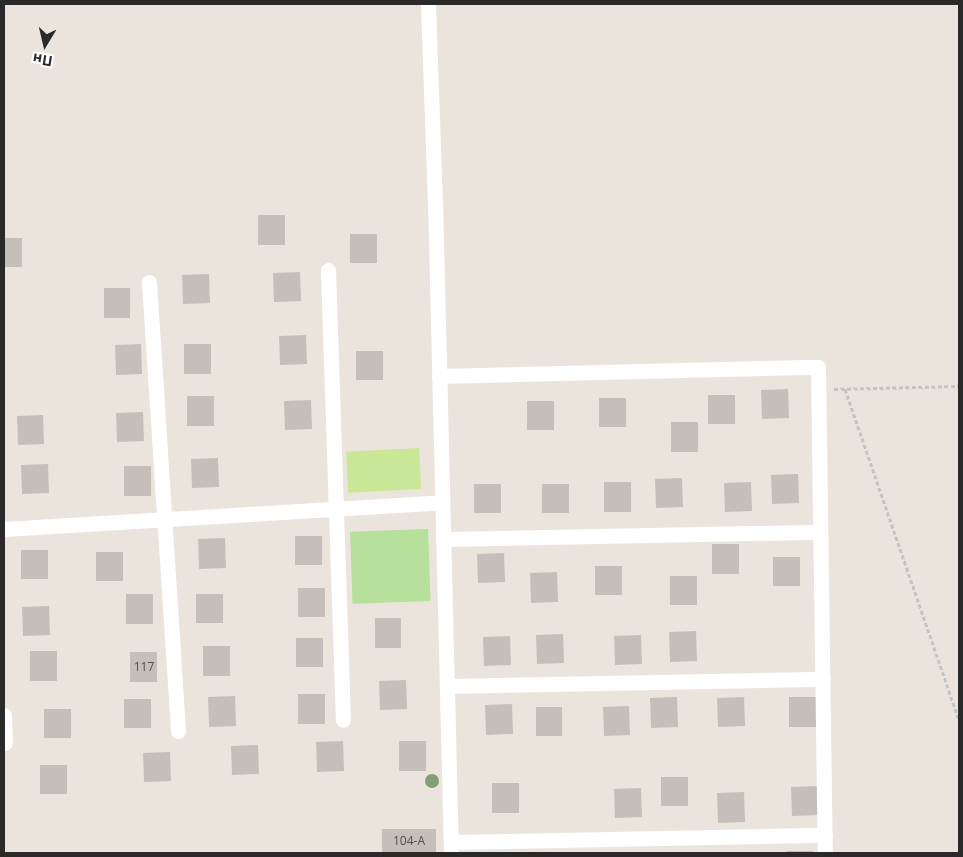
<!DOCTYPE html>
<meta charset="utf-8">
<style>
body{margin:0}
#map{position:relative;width:963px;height:857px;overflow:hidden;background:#ebe4dc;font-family:"Open Sans",sans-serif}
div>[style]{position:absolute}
.green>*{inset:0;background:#b6e09b;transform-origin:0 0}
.pitch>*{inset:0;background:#c9e797;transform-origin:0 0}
.building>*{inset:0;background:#c4bfb8;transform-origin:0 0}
.path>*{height:3px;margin-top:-1.5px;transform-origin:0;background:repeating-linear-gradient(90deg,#c3c3c3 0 4px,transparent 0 6.5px)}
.minor>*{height:15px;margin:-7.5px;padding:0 7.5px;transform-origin:7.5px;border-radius:7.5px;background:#fff}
.trees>*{width:14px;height:14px;margin:-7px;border-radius:50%;background:#849e73}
span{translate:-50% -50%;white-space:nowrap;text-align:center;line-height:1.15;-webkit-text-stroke:5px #fff;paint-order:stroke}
.number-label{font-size:12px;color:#504f4e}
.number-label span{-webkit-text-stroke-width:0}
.frame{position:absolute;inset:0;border:5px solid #2a2a2a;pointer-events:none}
.north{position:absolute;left:20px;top:20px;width:50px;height:50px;-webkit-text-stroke:4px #fff;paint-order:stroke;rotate:189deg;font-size:14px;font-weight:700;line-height:20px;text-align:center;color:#2a2a2a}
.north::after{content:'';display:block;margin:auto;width:18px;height:22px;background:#2a2a2a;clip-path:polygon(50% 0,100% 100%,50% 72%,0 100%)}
</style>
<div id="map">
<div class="green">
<div style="left:428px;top:529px;width:72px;height:78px;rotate:88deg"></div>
</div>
<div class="pitch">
<div style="left:419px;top:448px;width:41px;height:73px;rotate:87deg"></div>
</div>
<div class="building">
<div style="left:258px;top:215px;width:27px;height:30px"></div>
<div style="left:350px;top:234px;width:27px;height:29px"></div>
<div style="left:4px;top:238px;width:18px;height:29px"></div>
<div style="left:300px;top:272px;width:29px;height:27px;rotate:88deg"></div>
<div style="left:209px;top:274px;width:29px;height:27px;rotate:88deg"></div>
<div style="left:104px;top:288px;width:26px;height:30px"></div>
<div style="left:306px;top:335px;width:29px;height:27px;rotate:88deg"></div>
<div style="left:141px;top:344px;width:30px;height:26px;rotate:88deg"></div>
<div style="left:211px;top:344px;width:30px;height:27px;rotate:90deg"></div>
<div style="left:383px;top:351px;width:29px;height:27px;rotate:90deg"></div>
<div style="left:788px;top:389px;width:29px;height:27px;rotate:88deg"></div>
<div style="left:708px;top:395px;width:27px;height:29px"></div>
<div style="left:187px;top:396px;width:27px;height:30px"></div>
<div style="left:626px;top:398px;width:29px;height:27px;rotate:90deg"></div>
<div style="left:311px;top:400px;width:29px;height:27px;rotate:88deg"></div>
<div style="left:554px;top:401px;width:29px;height:27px;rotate:90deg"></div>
<div style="left:143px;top:412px;width:29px;height:27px;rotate:88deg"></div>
<div style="left:43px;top:415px;width:29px;height:26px;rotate:88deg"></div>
<div style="left:698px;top:422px;width:30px;height:27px;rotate:90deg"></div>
<div style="left:218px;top:458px;width:29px;height:27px;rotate:88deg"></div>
<div style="left:48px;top:464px;width:29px;height:27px;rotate:88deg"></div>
<div style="left:124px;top:466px;width:27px;height:30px"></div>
<div style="left:798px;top:474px;width:29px;height:27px;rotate:88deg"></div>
<div style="left:682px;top:478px;width:29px;height:27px;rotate:88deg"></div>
<div style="left:631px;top:482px;width:30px;height:27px;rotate:90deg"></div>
<div style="left:751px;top:482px;width:29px;height:27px;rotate:88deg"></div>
<div style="left:501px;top:484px;width:29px;height:27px;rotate:90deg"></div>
<div style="left:542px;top:484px;width:27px;height:29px"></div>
<div style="left:322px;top:536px;width:29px;height:27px;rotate:90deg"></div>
<div style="left:225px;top:538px;width:30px;height:27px;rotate:88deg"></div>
<div style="left:712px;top:544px;width:27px;height:30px"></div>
<div style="left:48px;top:550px;width:29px;height:27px;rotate:90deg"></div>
<div style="left:96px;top:552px;width:27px;height:29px"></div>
<div style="left:504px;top:553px;width:29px;height:27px;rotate:88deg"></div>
<div style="left:773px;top:557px;width:27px;height:29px"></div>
<div style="left:595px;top:566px;width:27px;height:29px"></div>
<div style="left:557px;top:572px;width:30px;height:27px;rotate:88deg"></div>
<div style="left:697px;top:576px;width:29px;height:27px;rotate:90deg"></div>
<div style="left:325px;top:588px;width:29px;height:27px;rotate:90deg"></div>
<div style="left:126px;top:594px;width:27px;height:30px"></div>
<div style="left:223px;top:594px;width:29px;height:27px;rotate:90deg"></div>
<div style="left:49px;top:606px;width:29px;height:27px;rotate:88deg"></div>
<div style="left:375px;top:618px;width:26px;height:30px"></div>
<div style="left:696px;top:631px;width:30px;height:27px;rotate:88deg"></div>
<div style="left:563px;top:634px;width:29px;height:27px;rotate:88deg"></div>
<div style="left:641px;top:635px;width:29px;height:27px;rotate:88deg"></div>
<div style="left:510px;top:636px;width:29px;height:27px;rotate:88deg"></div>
<div style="left:296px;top:638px;width:27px;height:29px"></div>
<div style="left:203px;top:646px;width:27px;height:30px"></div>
<div style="left:57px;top:651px;width:30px;height:27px;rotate:90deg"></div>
<div style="left:157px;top:652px;width:30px;height:27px;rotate:90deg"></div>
<div style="left:406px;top:680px;width:29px;height:27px;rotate:88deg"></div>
<div style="left:325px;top:694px;width:30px;height:27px;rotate:90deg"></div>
<div style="left:235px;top:696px;width:30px;height:27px;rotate:88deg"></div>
<div style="left:677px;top:697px;width:30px;height:27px;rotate:88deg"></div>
<div style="left:744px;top:697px;width:29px;height:27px;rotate:88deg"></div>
<div style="left:789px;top:697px;width:27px;height:30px"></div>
<div style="left:124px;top:699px;width:27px;height:29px"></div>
<div style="left:512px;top:704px;width:30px;height:27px;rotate:88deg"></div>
<div style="left:629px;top:706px;width:29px;height:26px;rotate:88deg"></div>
<div style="left:536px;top:707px;width:26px;height:29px"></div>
<div style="left:44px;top:709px;width:27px;height:29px"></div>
<div style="left:343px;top:741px;width:30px;height:27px;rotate:88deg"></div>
<div style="left:399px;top:741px;width:27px;height:30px"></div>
<div style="left:258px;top:745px;width:29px;height:27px;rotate:88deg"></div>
<div style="left:170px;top:752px;width:29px;height:27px;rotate:88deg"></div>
<div style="left:40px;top:765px;width:27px;height:29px"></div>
<div style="left:661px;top:777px;width:27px;height:29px"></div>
<div style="left:492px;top:783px;width:27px;height:30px"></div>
<div style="left:818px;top:786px;width:29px;height:27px;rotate:88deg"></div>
<div style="left:641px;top:788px;width:29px;height:27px;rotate:88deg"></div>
<div style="left:744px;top:792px;width:30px;height:27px;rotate:88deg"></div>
<div style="left:382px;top:829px;width:54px;height:24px"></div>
<div style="left:786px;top:851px;width:27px;height:2px"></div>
</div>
<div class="path">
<div style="left:834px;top:389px;width:125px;rotate:-1.4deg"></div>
<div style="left:845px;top:389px;width:351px;rotate:71deg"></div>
</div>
<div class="minor">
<div style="left:428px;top:4px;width:196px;rotate:88deg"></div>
<div style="left:435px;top:200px;width:653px;rotate:88.6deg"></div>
<div style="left:328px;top:270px;width:450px;rotate:88.1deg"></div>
<div style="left:149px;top:282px;width:450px;rotate:86.3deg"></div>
<div style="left:439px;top:376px;width:379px;rotate:-1.4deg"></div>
<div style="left:818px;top:367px;width:486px;rotate:89.2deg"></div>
<div style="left:4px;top:529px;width:439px;rotate:-3.5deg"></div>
<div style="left:443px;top:539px;width:377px;rotate:-1.1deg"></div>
<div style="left:447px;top:686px;width:376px;rotate:-1.1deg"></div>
<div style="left:4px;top:715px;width:28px;rotate:88deg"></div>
<div style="left:451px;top:842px;width:374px;rotate:-1.1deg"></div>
</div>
<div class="trees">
<div style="left:432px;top:781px"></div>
</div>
<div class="number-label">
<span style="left:144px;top:667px">117</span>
<span style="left:409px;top:841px">104-А</span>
</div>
<div class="frame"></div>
<div class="north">Пн</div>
</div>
